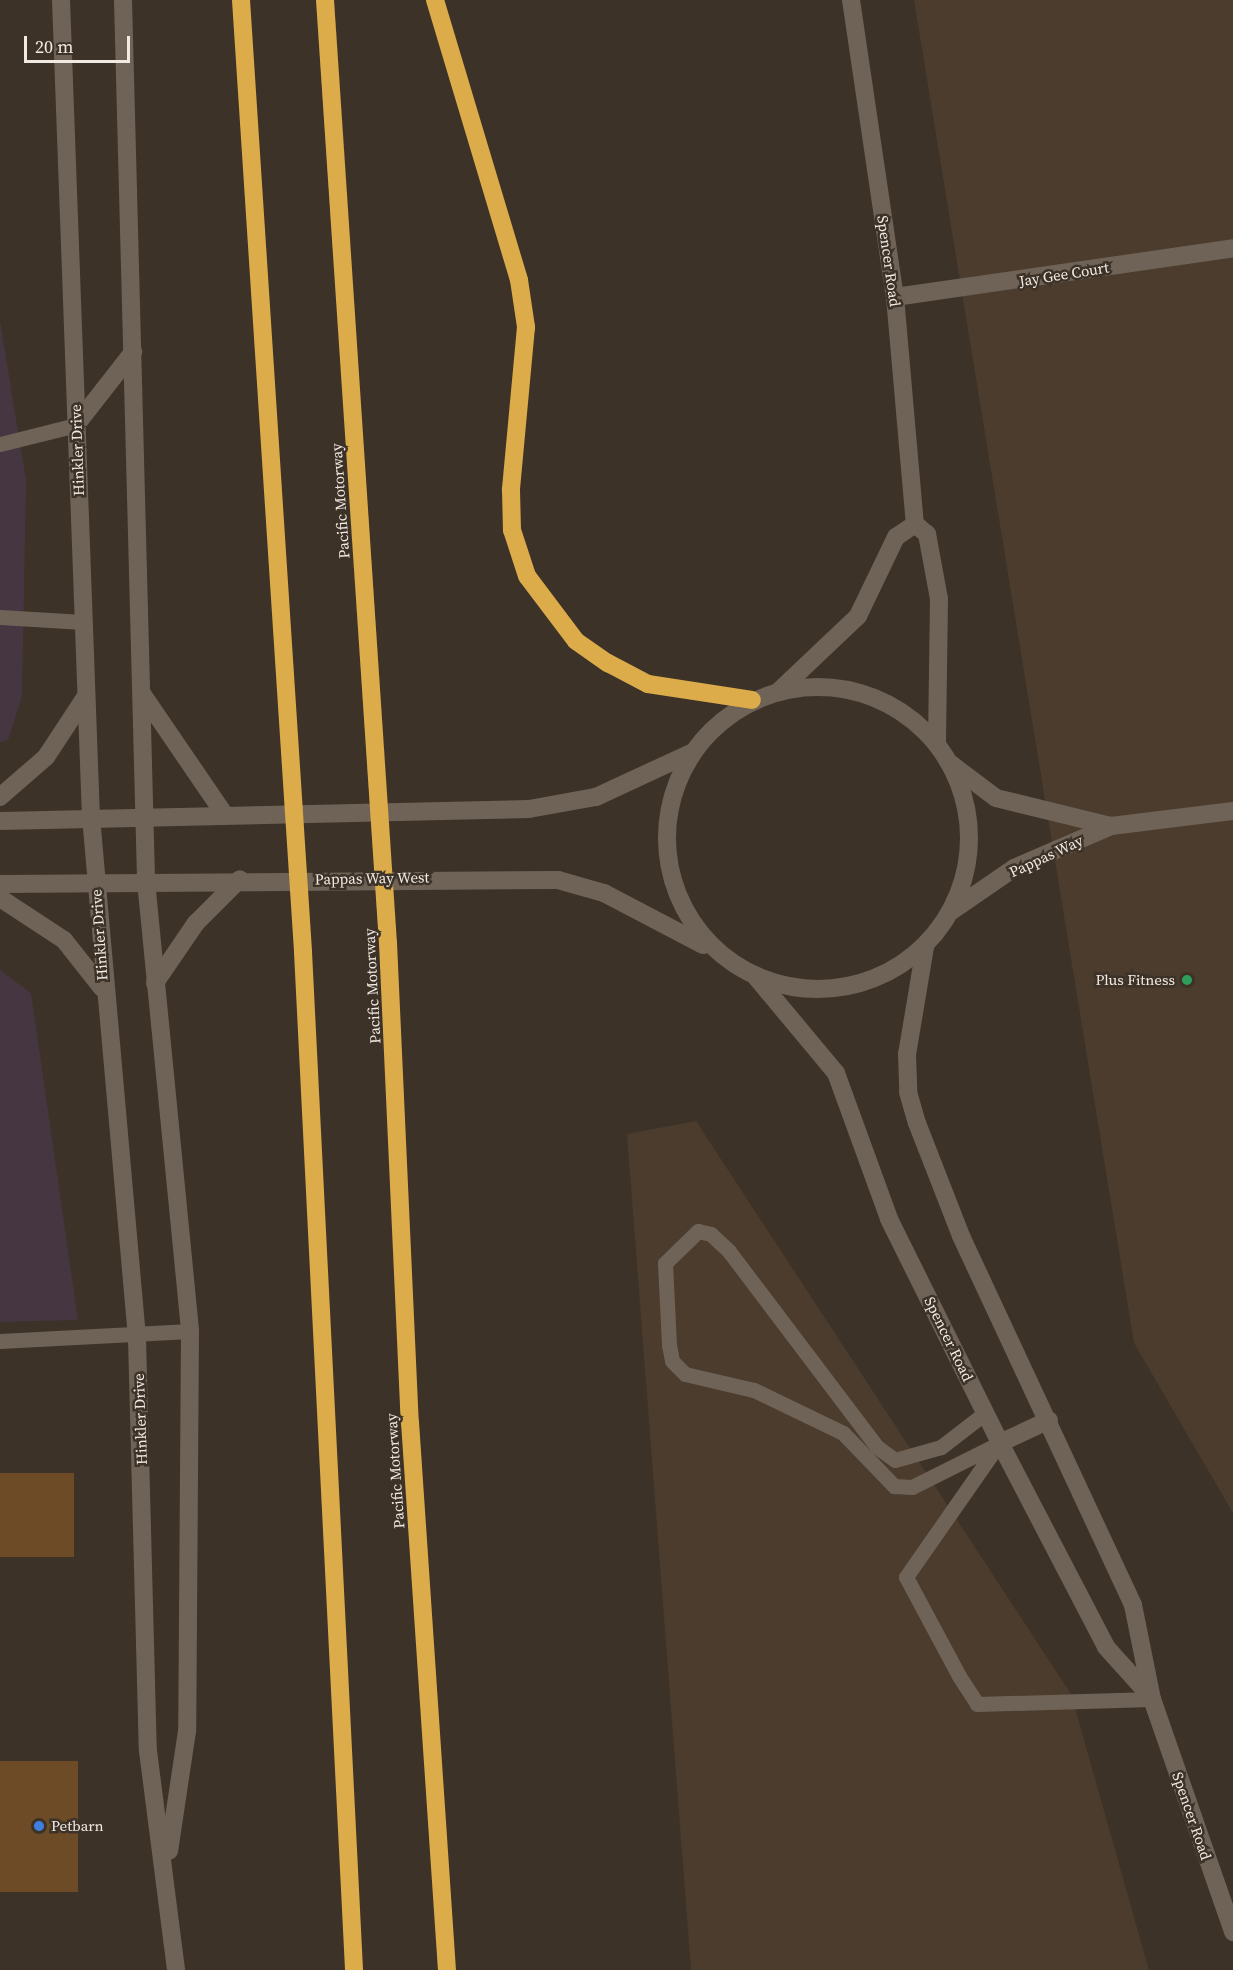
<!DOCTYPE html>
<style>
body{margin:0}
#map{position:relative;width:1233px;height:1970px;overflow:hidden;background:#3d3227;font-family:"Source Serif 4",serif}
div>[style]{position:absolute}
.commercial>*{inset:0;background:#463642}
.built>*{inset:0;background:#4b3c2d}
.building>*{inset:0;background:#6d4b26;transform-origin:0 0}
.lane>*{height:15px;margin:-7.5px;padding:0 7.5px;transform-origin:7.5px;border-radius:7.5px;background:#6f6357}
.street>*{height:18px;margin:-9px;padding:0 9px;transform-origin:9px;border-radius:9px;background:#6f6357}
.secondary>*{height:18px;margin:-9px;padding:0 9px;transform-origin:9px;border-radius:9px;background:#6f6357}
.secondary>.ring{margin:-9px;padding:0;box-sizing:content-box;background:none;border:18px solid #6f6357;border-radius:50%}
.highway>*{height:18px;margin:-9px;padding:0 9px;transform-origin:9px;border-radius:9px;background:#ddac4a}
.dots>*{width:16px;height:16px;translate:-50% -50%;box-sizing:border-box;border:3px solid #3d3227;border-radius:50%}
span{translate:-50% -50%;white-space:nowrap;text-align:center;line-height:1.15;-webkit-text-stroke:5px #3d3227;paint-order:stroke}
.street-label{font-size:15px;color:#f1eae3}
.poi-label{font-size:15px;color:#f1eae3}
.right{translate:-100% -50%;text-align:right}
.left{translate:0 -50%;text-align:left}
.scale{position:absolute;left:24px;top:36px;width:106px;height:27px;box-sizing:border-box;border:3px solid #f1eae3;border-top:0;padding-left:8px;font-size:18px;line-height:21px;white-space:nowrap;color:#f1eae3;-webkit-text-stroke:4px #3d3227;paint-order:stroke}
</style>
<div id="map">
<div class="commercial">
<div style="clip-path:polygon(0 321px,26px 480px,22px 696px,8px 740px,0 742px)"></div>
<div style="clip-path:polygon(0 970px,31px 993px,78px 1320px,0 1322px)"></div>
</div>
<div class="built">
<div style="clip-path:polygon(914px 0,1233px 0,1233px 1513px,1134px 1343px)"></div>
<div style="clip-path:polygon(696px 1121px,1071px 1694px,1149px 1970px,691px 1970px,627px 1134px)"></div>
</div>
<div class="building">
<div style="left:0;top:1473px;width:74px;height:84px"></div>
<div style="left:0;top:1761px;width:78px;height:131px"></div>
</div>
<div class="lane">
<div style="left:0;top:444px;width:78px;rotate:-14deg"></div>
<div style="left:0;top:617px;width:83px;rotate:3.4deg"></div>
<div style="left:0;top:1341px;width:190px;rotate:-3deg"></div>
<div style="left:985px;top:1413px;width:56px;rotate:142.3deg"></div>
<div style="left:941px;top:1447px;width:48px;rotate:164.2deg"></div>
<div style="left:895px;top:1460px;width:22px;rotate:-144deg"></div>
<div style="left:877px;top:1447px;width:246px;rotate:-127.1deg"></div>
<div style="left:729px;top:1251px;width:25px;rotate:-137deg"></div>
<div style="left:711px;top:1234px;width:13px;rotate:-167deg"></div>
<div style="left:698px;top:1231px;width:46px;rotate:135.9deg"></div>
<div style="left:665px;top:1263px;width:82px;rotate:87.2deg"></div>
<div style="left:669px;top:1345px;width:16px;rotate:79deg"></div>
<div style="left:672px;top:1361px;width:18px;rotate:45deg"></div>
<div style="left:685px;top:1374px;width:71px;rotate:13.1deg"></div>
<div style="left:754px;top:1390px;width:99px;rotate:25.8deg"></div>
<div style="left:843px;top:1433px;width:74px;rotate:46.1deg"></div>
<div style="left:894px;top:1486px;width:18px;rotate:3deg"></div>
<div style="left:912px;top:1487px;width:98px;rotate:-26.6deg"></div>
<div style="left:998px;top:1445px;width:161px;rotate:124.9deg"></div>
<div style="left:906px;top:1577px;width:112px;rotate:61.8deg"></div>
<div style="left:959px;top:1676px;width:33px;rotate:57deg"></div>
<div style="left:977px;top:1704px;width:175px;rotate:-1.6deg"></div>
</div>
<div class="street">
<div style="left:895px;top:297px;width:342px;rotate:-8.2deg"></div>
</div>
<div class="secondary">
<div style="left:61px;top:0;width:818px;rotate:87.9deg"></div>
<div style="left:91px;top:817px;width:523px;rotate:84.95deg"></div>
<div style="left:137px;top:1338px;width:413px;rotate:88.5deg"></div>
<div style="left:148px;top:1751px;width:221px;rotate:82.7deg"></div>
<div style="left:123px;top:0;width:881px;rotate:88.5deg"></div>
<div style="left:146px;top:881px;width:452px;rotate:84.4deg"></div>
<div style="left:190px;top:1331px;width:400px;rotate:90.4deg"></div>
<div style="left:187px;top:1731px;width:121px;rotate:98.5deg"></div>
<div style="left:851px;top:0;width:300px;rotate:81.6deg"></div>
<div style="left:895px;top:297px;width:228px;rotate:85deg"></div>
<div style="left:915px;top:524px;width:16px;rotate:40deg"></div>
<div style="left:927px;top:534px;width:66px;rotate:79.5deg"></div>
<div style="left:939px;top:599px;width:144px;rotate:90.8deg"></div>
<div style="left:76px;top:425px;width:93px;rotate:-52deg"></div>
<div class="ring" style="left:667px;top:687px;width:284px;height:284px"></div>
<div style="left:780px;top:690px;width:108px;rotate:-43.5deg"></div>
<div style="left:858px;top:616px;width:88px;rotate:-64.3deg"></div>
<div style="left:896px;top:537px;width:23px;rotate:-34deg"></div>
<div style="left:143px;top:695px;width:145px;rotate:55.7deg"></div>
<div style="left:951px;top:764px;width:56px;rotate:37.1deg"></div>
<div style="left:996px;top:798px;width:118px;rotate:13.7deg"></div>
<div style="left:1111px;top:826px;width:123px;rotate:-7deg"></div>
<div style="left:0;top:797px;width:61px;rotate:-41deg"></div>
<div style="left:46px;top:757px;width:73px;rotate:-56.7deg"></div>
<div style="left:0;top:821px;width:529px;rotate:-1.3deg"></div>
<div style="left:529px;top:809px;width:68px;rotate:-10.2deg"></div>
<div style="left:596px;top:797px;width:105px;rotate:-24.9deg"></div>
<div style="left:0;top:884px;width:558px;rotate:-0.41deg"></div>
<div style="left:558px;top:880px;width:48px;rotate:15.8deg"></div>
<div style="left:604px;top:893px;width:112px;rotate:27.7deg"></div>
<div style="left:0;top:898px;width:77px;rotate:33.3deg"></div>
<div style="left:64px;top:940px;width:61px;rotate:51.6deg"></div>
<div style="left:953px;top:910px;width:74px;rotate:-34.5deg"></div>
<div style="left:1014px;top:868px;width:106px;rotate:-23.4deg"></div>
<div style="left:925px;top:947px;width:109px;rotate:99.5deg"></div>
<div style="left:907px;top:1054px;width:38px;rotate:88deg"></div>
<div style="left:908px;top:1092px;width:32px;rotate:74deg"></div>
<div style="left:917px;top:1123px;width:121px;rotate:68.7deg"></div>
<div style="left:961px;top:1236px;width:407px;rotate:65deg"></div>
<div style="left:1133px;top:1605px;width:96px;rotate:78.6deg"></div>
<div style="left:1152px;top:1699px;width:247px;rotate:70.8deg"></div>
<div style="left:756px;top:977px;width:125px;rotate:50.2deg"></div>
<div style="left:836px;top:1073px;width:155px;rotate:70deg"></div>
<div style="left:889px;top:1219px;width:250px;rotate:63.6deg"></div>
<div style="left:1000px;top:1443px;width:230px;rotate:62.5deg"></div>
<div style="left:1106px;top:1647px;width:67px;rotate:48deg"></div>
<div style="left:155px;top:983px;width:73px;rotate:-55.7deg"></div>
<div style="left:196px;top:923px;width:62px;rotate:-45deg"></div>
<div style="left:1000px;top:1443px;width:54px;rotate:-25.1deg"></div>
</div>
<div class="highway">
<div style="left:241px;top:0;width:954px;rotate:86.27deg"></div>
<div style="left:303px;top:952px;width:1019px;rotate:87.13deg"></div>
<div style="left:325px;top:0;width:945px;rotate:86.18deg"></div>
<div style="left:388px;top:943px;width:480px;rotate:87.4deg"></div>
<div style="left:410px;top:1422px;width:549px;rotate:86.14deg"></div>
<div style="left:435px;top:0;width:292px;rotate:73.3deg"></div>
<div style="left:519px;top:280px;width:48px;rotate:81.5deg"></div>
<div style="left:526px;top:327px;width:164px;rotate:95.3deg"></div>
<div style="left:511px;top:490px;width:40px;rotate:88.6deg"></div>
<div style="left:512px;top:530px;width:48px;rotate:71.9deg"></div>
<div style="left:527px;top:576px;width:81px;rotate:53deg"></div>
<div style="left:576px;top:641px;width:39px;rotate:35deg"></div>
<div style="left:608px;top:663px;width:45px;rotate:27.7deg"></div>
<div style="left:648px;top:684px;width:105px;rotate:8.7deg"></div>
</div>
<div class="dots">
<div style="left:1187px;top:980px;background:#2e9e5b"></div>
<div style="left:39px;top:1826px;background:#3f7fe0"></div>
</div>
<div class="street-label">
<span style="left:889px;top:261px;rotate:82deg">Spencer Road</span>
<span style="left:1064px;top:274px;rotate:-9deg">Jay Gee Court</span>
<span style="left:77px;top:450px;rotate:-92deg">Hinkler Drive</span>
<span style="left:340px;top:501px;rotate:-94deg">Pacific Motorway</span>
<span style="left:1046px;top:856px;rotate:-25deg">Pappas Way</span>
<span style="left:372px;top:878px;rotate:-1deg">Pappas Way West</span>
<span style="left:99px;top:935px;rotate:-94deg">Hinkler Drive</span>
<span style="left:372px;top:986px;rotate:-93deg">Pacific Motorway</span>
<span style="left:949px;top:1339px;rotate:64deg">Spencer Road</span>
<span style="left:140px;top:1419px;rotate:-92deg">Hinkler Drive</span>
<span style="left:395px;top:1471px;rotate:-94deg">Pacific Motorway</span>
<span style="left:1192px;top:1816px;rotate:71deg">Spencer Road</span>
</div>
<div class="poi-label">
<span class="right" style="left:1175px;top:980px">Plus Fitness</span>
<span class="left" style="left:51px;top:1826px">Petbarn</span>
</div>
<div class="scale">20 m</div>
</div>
